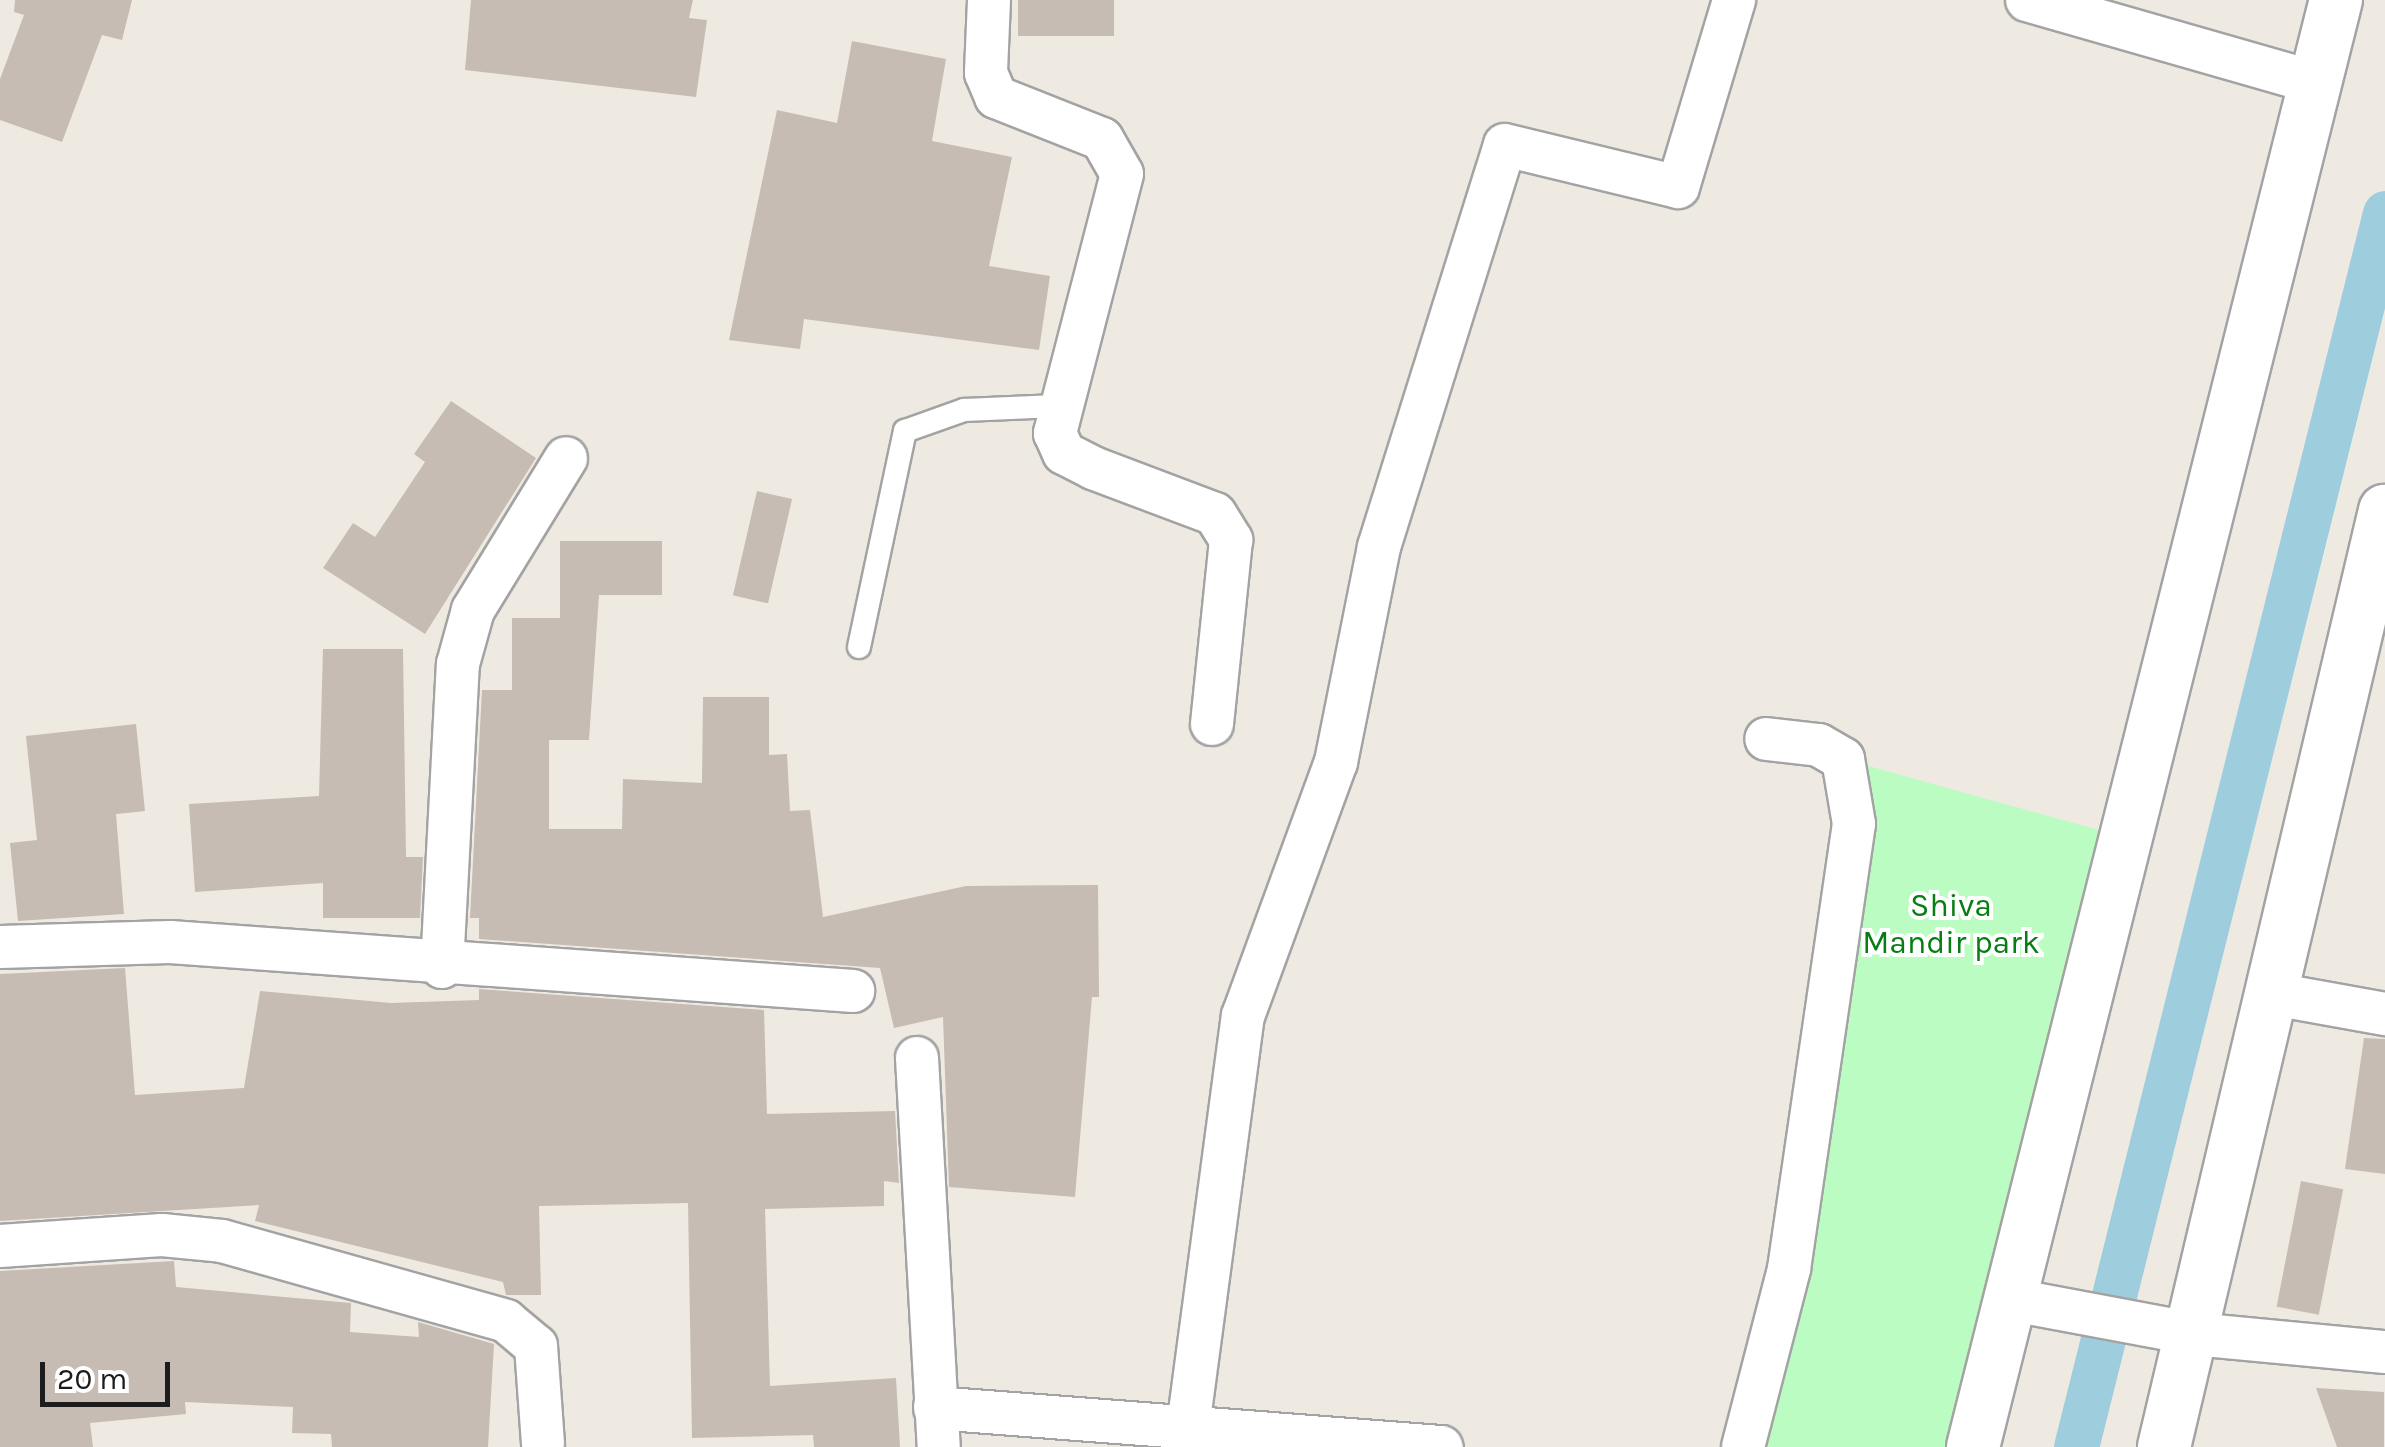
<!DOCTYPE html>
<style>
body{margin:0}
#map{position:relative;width:2385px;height:1447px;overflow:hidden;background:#eeeae1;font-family:Karla,sans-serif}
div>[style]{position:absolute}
.park>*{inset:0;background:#bafcc1}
.canal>*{height:45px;margin:-22.5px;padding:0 22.5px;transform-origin:22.5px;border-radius:22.5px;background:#9ecede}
.building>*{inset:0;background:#c6bcb4;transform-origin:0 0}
.roads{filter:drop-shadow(2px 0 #a3a3a3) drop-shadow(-2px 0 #a3a3a3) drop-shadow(0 2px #a3a3a3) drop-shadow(0 -2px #a3a3a3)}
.service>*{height:22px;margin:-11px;padding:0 11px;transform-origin:11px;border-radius:11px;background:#fff}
.minor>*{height:42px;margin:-21px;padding:0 21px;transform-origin:21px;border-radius:21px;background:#fff}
.tertiary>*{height:52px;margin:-26px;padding:0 26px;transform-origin:26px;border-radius:26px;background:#fff}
span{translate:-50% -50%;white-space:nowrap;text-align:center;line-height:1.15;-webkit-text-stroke:8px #fff;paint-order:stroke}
.park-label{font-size:32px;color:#067e13}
.scale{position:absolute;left:40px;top:1362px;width:130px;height:45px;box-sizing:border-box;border:5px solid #1c1c1c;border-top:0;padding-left:12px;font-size:30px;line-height:35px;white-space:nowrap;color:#1c1c1c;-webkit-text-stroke:8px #fff;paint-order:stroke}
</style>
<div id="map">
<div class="park">
<div style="clip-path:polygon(1843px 759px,2110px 833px,1954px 1447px,1739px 1447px)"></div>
</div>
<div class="canal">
<div style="left:2076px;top:1447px;width:1272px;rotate:-75.94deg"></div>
</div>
<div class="building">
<div style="clip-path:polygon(15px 0,132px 0,122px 40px,102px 35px,62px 142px,0 120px,0 79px,24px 15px,14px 12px)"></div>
<div style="clip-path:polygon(471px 0,693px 0,689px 18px,707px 20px,696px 97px,465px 70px)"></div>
<div style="left:1018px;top:0;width:96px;height:36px"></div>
<div style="clip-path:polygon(852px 41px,946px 59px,932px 141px,1012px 157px,989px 266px,1050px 276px,1039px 350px,804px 319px,800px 349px,729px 340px,777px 110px,837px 123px)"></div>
<div style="clip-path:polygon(451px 401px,536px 458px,425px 634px,323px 568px,353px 523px,375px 537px,425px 462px,414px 454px)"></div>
<div style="left:757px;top:491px;width:36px;height:107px;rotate:13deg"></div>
<div style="clip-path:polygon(560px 541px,662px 541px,662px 595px,599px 595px,589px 740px,549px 740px,549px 829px,622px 829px,623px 779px,702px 783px,703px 697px,769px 697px,769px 755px,787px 754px,790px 811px,810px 810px,823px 917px,966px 886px,1098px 885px,1099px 997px,1092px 997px,1075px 1197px,949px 1187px,943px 1017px,894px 1028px,880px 968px,479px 939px,479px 918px,470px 918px,482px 690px,512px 690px,512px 618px,560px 618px)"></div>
<div style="clip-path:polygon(323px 649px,403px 649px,406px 857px,423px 857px,420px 918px,323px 918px,323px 883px,195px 892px,189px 804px,319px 796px)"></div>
<div style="clip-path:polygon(136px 724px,145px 811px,116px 814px,124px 914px,18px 921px,10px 843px,37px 840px,26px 736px)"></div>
<div style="clip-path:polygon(125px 968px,135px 1095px,244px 1088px,260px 991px,391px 1003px,479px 1000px,479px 989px,764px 1010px,767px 1114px,895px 1111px,899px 1183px,884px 1181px,884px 1206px,765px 1209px,770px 1386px,896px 1378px,900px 1447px,814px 1447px,813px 1435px,692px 1438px,688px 1203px,539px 1206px,541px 1295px,506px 1295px,503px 1282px,255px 1221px,259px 1205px,0 1221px,0 974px)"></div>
<div style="clip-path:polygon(2364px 1038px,2385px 1039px,2385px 1174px,2345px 1169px)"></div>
<div style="left:2301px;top:1181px;width:43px;height:128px;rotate:11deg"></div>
<div style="clip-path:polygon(174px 1261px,176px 1287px,351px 1303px,350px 1332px,419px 1337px,418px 1322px,494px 1344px,488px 1447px,332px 1447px,331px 1434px,292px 1433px,293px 1407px,185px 1402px,186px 1414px,90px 1423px,93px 1447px,0 1447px,0 1271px)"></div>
<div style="clip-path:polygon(2316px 1388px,2384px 1392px,2384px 1447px,2337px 1447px)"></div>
</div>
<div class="roads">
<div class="service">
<div style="left:859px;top:647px;width:221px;rotate:-78deg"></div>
<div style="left:905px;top:431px;width:63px;rotate:-19.6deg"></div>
<div style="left:964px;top:410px;width:93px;rotate:-2.5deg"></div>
</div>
<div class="minor">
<div style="left:989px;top:0;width:73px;rotate:92.4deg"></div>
<div style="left:986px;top:73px;width:26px;rotate:67deg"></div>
<div style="left:996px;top:97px;width:114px;rotate:21.6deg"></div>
<div style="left:1102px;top:139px;width:40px;rotate:60.3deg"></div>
<div style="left:1122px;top:174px;width:268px;rotate:104.5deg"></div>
<div style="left:1055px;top:433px;width:22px;rotate:66deg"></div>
<div style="left:1064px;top:453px;width:33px;rotate:27deg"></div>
<div style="left:1093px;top:468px;width:130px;rotate:20.7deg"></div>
<div style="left:1215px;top:514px;width:31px;rotate:58deg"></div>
<div style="left:1231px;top:540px;width:185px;rotate:95.9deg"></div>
<div style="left:2027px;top:0;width:301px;rotate:16deg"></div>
<div style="left:0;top:947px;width:170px;rotate:-1.7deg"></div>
<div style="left:170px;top:942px;width:685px;rotate:4.1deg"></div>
<div style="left:442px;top:967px;width:303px;rotate:-87deg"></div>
<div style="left:458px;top:664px;width:56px;rotate:-74.5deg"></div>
<div style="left:473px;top:610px;width:178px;rotate:-58.5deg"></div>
<div style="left:2268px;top:993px;width:119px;rotate:10.2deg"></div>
<div style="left:917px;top:1058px;width:390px;rotate:86.8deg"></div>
<div style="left:0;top:1246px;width:162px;rotate:-3.9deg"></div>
<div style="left:162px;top:1235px;width:60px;rotate:5.7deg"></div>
<div style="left:222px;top:1241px;width:295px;rotate:15.7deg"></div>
<div style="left:506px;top:1321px;width:39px;rotate:40deg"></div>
<div style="left:536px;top:1346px;width:98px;rotate:85.9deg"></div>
<div style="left:2013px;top:1300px;width:184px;rotate:10.6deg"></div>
<div style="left:2194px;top:1334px;width:192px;rotate:5.4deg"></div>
<div style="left:935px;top:1408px;width:508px;rotate:4.41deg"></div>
<div style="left:1188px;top:1427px;width:415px;rotate:-82.4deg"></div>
<div style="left:1243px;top:1016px;width:270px;rotate:-69.9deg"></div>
<div style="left:1336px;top:762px;width:219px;rotate:-78.7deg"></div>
<div style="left:1379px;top:547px;width:421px;rotate:-72.6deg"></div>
<div style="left:1505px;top:145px;width:178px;rotate:13.6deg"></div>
<div style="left:1678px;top:187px;width:195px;rotate:-73.3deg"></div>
<div style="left:1743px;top:1447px;width:184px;rotate:-75.5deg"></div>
<div style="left:1789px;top:1269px;width:450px;rotate:-81.7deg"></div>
<div style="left:1854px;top:824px;width:66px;rotate:-99.6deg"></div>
<div style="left:1843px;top:759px;width:28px;rotate:-150deg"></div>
<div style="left:1819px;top:745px;width:53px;rotate:-173.5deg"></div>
</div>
<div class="tertiary">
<div style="left:1973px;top:1447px;width:1492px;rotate:-75.92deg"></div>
<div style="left:2164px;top:1447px;width:962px;rotate:-76.72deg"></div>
</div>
</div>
<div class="park-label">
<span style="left:1951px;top:925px">Shiva<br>Mandir park</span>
</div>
<div class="scale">20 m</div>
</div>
